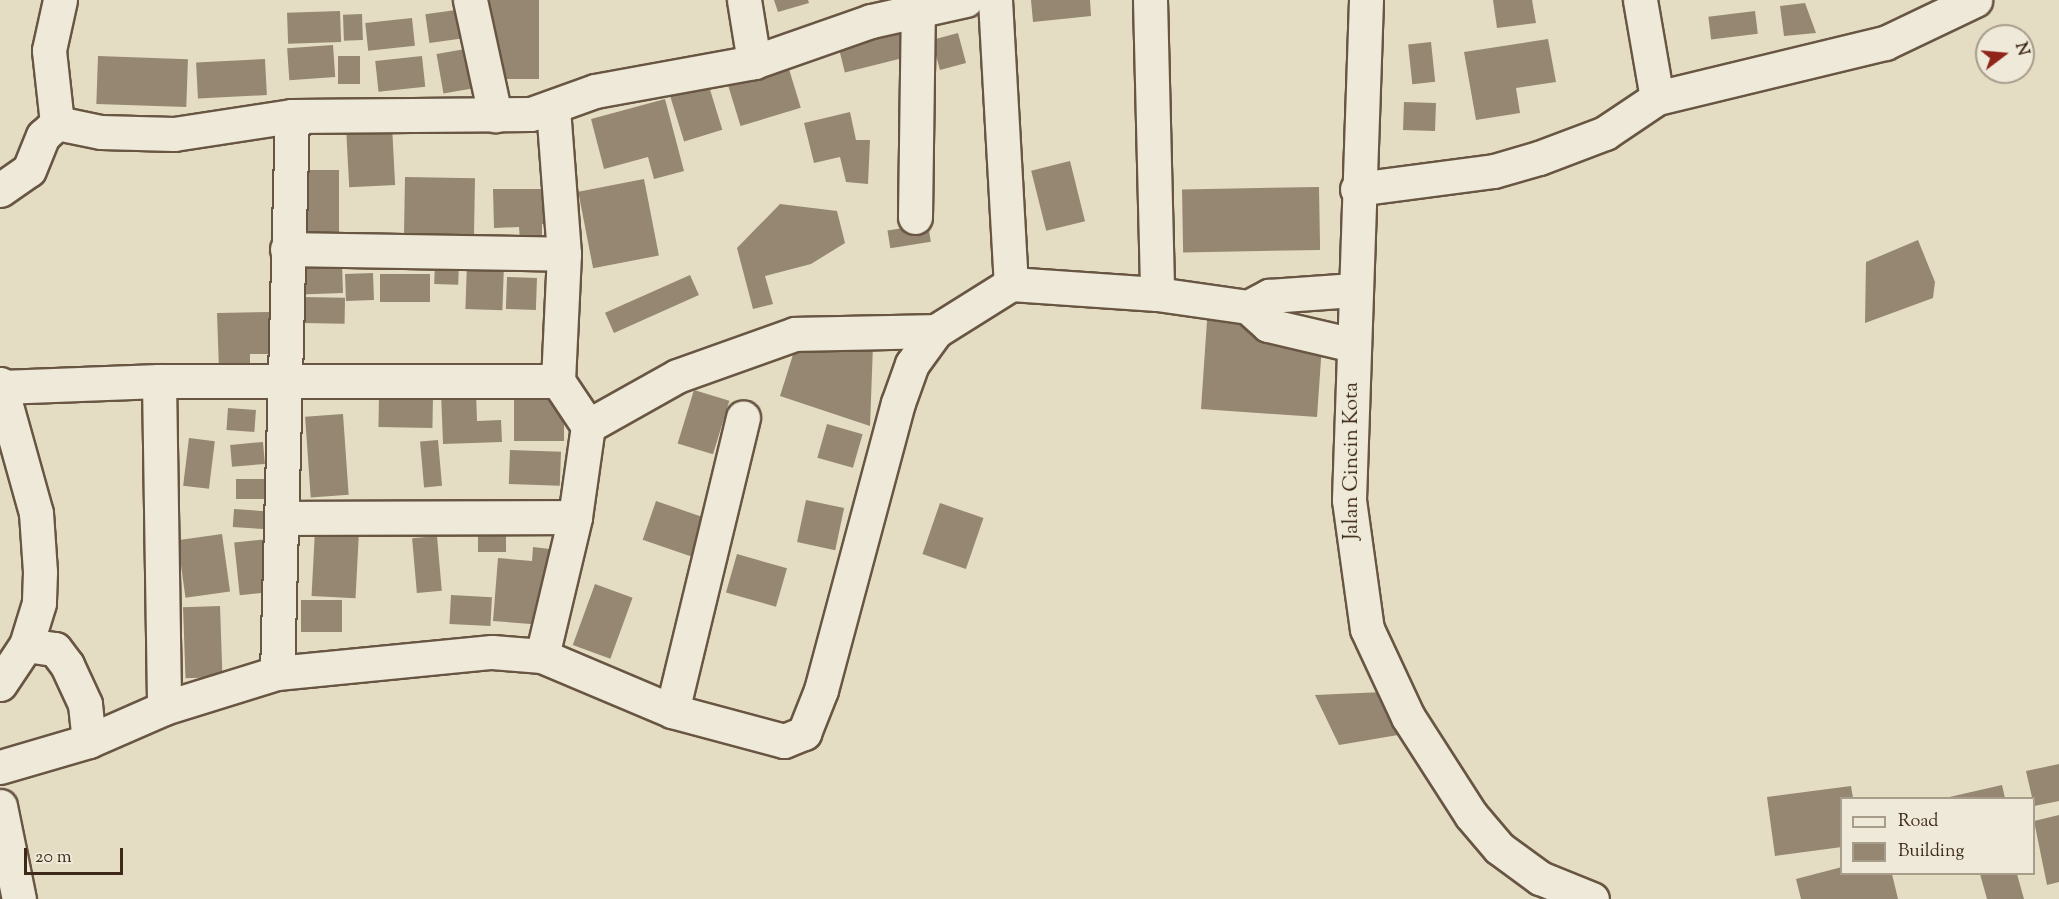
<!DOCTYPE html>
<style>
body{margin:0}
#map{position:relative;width:2059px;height:899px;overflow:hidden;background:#e5ddc3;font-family:"Sorts Mill Goudy",serif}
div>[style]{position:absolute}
.building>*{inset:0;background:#958771;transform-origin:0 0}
.roads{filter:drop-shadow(2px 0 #685643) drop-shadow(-2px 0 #685643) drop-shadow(0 2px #685643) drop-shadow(0 -2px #685643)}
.street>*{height:33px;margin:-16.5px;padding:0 16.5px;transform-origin:16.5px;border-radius:16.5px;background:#eee9d8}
span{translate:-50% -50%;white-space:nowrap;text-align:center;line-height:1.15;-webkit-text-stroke:5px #eee9d8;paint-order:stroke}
.street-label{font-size:21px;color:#3e2918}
.legend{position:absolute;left:1840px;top:797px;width:195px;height:78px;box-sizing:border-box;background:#eee9d8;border:2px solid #a89c8b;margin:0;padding:8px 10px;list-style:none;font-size:18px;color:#3e2918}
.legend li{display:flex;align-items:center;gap:12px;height:30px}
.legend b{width:30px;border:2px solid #a89c8b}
.north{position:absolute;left:1975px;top:24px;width:60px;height:60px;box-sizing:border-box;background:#eee9d8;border:2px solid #a89c8b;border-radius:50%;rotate:74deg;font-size:16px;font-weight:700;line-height:24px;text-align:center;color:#3e2918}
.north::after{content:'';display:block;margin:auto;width:21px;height:27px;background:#8f2418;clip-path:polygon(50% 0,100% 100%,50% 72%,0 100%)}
.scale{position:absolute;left:24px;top:848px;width:99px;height:27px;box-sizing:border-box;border:3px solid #3e2918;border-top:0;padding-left:8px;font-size:18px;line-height:21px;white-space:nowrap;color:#3e2918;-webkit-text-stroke:4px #eee9d8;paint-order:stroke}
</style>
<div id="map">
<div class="building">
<div style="left:490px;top:0;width:49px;height:79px"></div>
<div style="clip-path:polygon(774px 0,808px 0,809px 3px,778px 12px)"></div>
<div style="clip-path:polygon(1031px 0,1090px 0,1091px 16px,1033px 22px)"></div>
<div style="clip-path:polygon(1493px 0,1532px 0,1536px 23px,1497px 28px)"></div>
<div style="clip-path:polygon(1805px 3px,1816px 33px,1784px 36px,1780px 6px)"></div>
<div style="left:463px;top:9px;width:29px;height:38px;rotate:82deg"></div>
<div style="left:340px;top:11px;width:31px;height:53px;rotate:88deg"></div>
<div style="left:1755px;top:11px;width:23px;height:47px;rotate:83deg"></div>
<div style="left:362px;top:14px;width:26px;height:19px;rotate:88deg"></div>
<div style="left:412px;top:18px;width:28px;height:47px;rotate:84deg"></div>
<div style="left:899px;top:29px;width:29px;height:63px;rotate:76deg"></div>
<div style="left:958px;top:33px;width:31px;height:27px;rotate:75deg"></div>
<div style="clip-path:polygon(1548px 39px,1556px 82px,1516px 88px,1520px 113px,1476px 120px,1464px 52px)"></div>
<div style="left:1431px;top:42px;width:40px;height:23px;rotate:84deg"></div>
<div style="left:333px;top:45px;width:32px;height:46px;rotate:86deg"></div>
<div style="left:471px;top:48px;width:40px;height:35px;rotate:80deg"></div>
<div style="left:98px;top:56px;width:90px;height:48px;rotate:2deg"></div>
<div style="left:338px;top:56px;width:22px;height:28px"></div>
<div style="left:422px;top:56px;width:31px;height:47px;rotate:84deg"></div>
<div style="left:785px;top:56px;width:54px;height:63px;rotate:73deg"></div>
<div style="left:265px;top:59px;width:36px;height:69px;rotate:87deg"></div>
<div style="left:708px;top:83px;width:49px;height:40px;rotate:73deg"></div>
<div style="clip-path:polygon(665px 99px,684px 171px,654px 179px,648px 157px,604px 169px,591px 119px)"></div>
<div style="left:1404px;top:102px;width:32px;height:28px;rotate:2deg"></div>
<div style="clip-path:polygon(850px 112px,856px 140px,870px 140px,868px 184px,846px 182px,840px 157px,814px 163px,804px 123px)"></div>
<div style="left:392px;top:125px;width:60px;height:46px;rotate:87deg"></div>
<div style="left:1070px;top:161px;width:62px;height:40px;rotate:76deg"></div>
<div style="left:297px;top:170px;width:42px;height:65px"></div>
<div style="left:405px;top:177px;width:70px;height:60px;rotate:1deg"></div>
<div style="left:644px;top:179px;width:78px;height:67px;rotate:79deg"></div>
<div style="left:1319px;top:187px;width:63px;height:137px;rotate:89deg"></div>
<div style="clip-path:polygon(493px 189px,554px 189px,554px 224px,542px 224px,542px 242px,520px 242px,519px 227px,494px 228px)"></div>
<div style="clip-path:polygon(780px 204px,837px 211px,845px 243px,811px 264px,765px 276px,773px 304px,753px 309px,737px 248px)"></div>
<div style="left:928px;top:224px;width:18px;height:41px;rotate:81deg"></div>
<div style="clip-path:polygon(1918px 240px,1935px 282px,1933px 298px,1865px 323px,1866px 262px)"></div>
<div style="left:435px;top:261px;width:24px;height:23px;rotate:2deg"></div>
<div style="left:467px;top:263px;width:37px;height:46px;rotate:2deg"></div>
<div style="left:342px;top:264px;width:29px;height:42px;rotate:88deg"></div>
<div style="left:373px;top:273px;width:27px;height:28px;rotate:88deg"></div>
<div style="left:380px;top:274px;width:50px;height:28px"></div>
<div style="left:690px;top:275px;width:22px;height:93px;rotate:66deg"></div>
<div style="left:507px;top:277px;width:30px;height:32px;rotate:2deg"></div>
<div style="left:302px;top:297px;width:43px;height:26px;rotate:1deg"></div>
<div style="clip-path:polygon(1208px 306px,1322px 345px,1317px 417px,1201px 409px)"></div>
<div style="clip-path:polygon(272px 312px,273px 354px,250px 354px,250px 370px,219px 370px,217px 313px)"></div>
<div style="clip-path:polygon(797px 342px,873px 345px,870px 426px,780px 396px)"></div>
<div style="left:694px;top:390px;width:37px;height:56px;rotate:17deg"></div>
<div style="clip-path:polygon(476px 391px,477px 421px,501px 420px,502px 442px,443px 444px,441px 392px)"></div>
<div style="left:514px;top:392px;width:50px;height:49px"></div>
<div style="left:379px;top:395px;width:54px;height:32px;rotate:1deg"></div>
<div style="left:228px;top:408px;width:28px;height:22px;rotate:4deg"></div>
<div style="left:343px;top:414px;width:81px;height:38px;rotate:86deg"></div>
<div style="left:827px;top:424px;width:37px;height:35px;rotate:16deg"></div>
<div style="left:189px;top:438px;width:26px;height:48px;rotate:7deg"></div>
<div style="left:438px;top:440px;width:46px;height:18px;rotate:85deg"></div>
<div style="left:263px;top:442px;width:22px;height:33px;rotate:85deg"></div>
<div style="left:510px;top:450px;width:51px;height:34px;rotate:2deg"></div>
<div style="left:236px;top:479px;width:31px;height:20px"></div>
<div style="left:806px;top:500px;width:39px;height:43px;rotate:12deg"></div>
<div style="left:656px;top:501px;width:53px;height:41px;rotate:19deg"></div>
<div style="left:940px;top:503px;width:46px;height:54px;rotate:19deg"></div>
<div style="left:234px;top:509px;width:31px;height:18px;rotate:4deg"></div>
<div style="left:478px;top:521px;width:28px;height:31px"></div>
<div style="left:315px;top:530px;width:44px;height:66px;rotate:3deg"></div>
<div style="left:222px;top:534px;width:58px;height:45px;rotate:82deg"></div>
<div style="left:437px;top:536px;width:55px;height:25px;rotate:85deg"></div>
<div style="left:268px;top:539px;width:53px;height:34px;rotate:84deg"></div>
<div style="clip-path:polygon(533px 547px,550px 549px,543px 625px,493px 621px,498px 558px,532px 561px)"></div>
<div style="left:737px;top:554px;width:52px;height:40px;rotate:16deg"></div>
<div style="left:595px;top:584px;width:40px;height:65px;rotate:20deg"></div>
<div style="left:451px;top:595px;width:41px;height:29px;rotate:3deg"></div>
<div style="left:301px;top:600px;width:41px;height:32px"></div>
<div style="left:220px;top:606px;width:71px;height:37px;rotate:88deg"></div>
<div style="clip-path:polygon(1383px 692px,1404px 734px,1339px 745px,1315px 695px)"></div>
<div style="clip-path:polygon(2059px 764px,2059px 801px,2034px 806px,2026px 771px)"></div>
<div style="clip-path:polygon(2002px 785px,2005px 798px,1945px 798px)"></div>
<div style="clip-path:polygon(1851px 786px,1853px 798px,1842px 798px,1842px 847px,1775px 856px,1767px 797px)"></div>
<div style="clip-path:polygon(2059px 815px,2059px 882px,2047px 885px,2034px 821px)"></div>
<div style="clip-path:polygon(1842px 867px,1842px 874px,1892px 874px,1898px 899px,1801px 899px,1796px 879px)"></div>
<div style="clip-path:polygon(1980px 874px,2017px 874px,2024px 899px,1987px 899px)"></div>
</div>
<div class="roads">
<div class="street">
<div style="left:470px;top:0;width:118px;rotate:77.7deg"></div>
<div style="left:744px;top:0;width:63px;rotate:80.8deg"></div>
<div style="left:995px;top:0;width:284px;rotate:86.8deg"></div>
<div style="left:1150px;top:0;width:294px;rotate:88.6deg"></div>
<div style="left:1366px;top:0;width:500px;rotate:91.95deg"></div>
<div style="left:1349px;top:500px;width:130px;rotate:82.1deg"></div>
<div style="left:1367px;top:629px;width:97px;rotate:65deg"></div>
<div style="left:1408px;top:717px;width:117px;rotate:57.3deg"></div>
<div style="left:1471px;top:815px;width:43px;rotate:49.7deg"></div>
<div style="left:1499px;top:848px;width:51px;rotate:36.2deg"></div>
<div style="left:1540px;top:878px;width:56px;rotate:22deg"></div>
<div style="left:1640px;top:0;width:99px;rotate:80.2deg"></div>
<div style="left:292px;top:116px;width:239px;rotate:-0.5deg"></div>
<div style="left:531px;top:114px;width:68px;rotate:-19.8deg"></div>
<div style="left:595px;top:91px;width:162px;rotate:-10.3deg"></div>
<div style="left:754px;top:62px;width:124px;rotate:-19.3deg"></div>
<div style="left:871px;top:21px;width:97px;rotate:-12.5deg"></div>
<div style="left:57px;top:123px;width:45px;rotate:11.6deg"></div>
<div style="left:101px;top:132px;width:73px;rotate:1.6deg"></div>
<div style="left:174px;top:134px;width:119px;rotate:-8.7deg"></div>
<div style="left:292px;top:116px;width:557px;rotate:91.54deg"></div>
<div style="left:57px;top:123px;width:73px;rotate:-96.3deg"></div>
<div style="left:49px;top:50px;width:51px;rotate:-77.6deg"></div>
<div style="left:1357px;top:189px;width:138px;rotate:-7.5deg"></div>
<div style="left:1494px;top:171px;width:47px;rotate:-16.1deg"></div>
<div style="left:1539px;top:158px;width:71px;rotate:-20.7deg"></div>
<div style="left:1605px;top:133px;width:63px;rotate:-33.9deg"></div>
<div style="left:1657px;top:98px;width:235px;rotate:-13.6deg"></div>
<div style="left:1885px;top:43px;width:100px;rotate:-25.5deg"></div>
<div style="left:0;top:190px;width:35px;rotate:-35deg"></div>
<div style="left:29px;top:170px;width:37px;rotate:-68deg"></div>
<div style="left:43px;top:136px;width:19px;rotate:-43deg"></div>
<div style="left:915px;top:217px;width:205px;rotate:-89.2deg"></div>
<div style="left:287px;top:249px;width:277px;rotate:1deg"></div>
<div style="left:1248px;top:307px;width:24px;rotate:-28deg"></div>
<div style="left:1269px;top:296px;width:85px;rotate:-4deg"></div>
<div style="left:159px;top:381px;width:327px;rotate:89.1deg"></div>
<div style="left:0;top:384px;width:134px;rotate:74.4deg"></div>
<div style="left:36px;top:513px;width:59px;rotate:86.1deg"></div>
<div style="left:40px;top:572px;width:31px;rotate:92deg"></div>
<div style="left:39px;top:603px;width:44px;rotate:107.2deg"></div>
<div style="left:26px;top:645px;width:47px;rotate:123.7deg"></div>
<div style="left:1px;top:387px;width:158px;rotate:-2.2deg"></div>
<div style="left:159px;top:381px;width:399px"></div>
<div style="left:558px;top:381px;width:127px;rotate:-87.3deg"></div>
<div style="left:564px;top:254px;width:147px;rotate:-94.3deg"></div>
<div style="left:588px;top:426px;width:102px;rotate:-29.3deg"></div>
<div style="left:677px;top:376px;width:125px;rotate:-19.6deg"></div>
<div style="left:795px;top:334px;width:141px;rotate:-1.2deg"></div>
<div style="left:283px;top:518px;width:292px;rotate:-0.2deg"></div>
<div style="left:26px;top:645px;width:29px;rotate:8deg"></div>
<div style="left:55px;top:649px;width:20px;rotate:53deg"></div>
<div style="left:67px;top:665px;width:43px;rotate:65.2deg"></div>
<div style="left:85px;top:704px;width:37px;rotate:84deg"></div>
<div style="left:89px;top:741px;width:82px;rotate:-23.7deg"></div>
<div style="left:164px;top:708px;width:118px;rotate:-17.2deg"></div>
<div style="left:277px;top:673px;width:216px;rotate:-5.6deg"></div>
<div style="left:492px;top:652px;width:50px;rotate:4.6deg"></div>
<div style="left:542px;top:656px;width:141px;rotate:22.9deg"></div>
<div style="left:672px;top:711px;width:116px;rotate:15deg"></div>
<div style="left:784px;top:741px;width:22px;rotate:-22deg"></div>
<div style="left:804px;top:733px;width:46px;rotate:-68.4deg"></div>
<div style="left:821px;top:690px;width:297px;rotate:-75deg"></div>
<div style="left:898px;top:403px;width:41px;rotate:-70.3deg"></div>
<div style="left:912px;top:364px;width:41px;rotate:-54deg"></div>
<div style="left:936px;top:331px;width:89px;rotate:-32.1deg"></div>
<div style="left:1011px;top:284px;width:146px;rotate:3.9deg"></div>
<div style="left:1157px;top:294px;width:92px;rotate:8.1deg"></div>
<div style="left:1248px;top:307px;width:27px;rotate:42deg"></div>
<div style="left:1268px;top:325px;width:87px;rotate:13.2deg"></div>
<div style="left:542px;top:656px;width:143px;rotate:-76.6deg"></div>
<div style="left:575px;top:517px;width:92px;rotate:-81.9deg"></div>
<div style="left:588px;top:426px;width:54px;rotate:-123.7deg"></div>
<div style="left:672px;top:711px;width:302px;rotate:-76.4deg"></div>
<div style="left:0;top:767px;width:93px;rotate:-16.3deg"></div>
<div style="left:0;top:806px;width:95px;rotate:78.5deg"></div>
</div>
</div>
<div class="street-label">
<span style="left:1352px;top:461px;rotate:-90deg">Jalan Cincin Kota</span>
</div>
<ul class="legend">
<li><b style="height:8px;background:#eee9d8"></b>Road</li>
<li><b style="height:16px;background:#958771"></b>Building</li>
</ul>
<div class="north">N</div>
<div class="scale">20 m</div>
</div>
